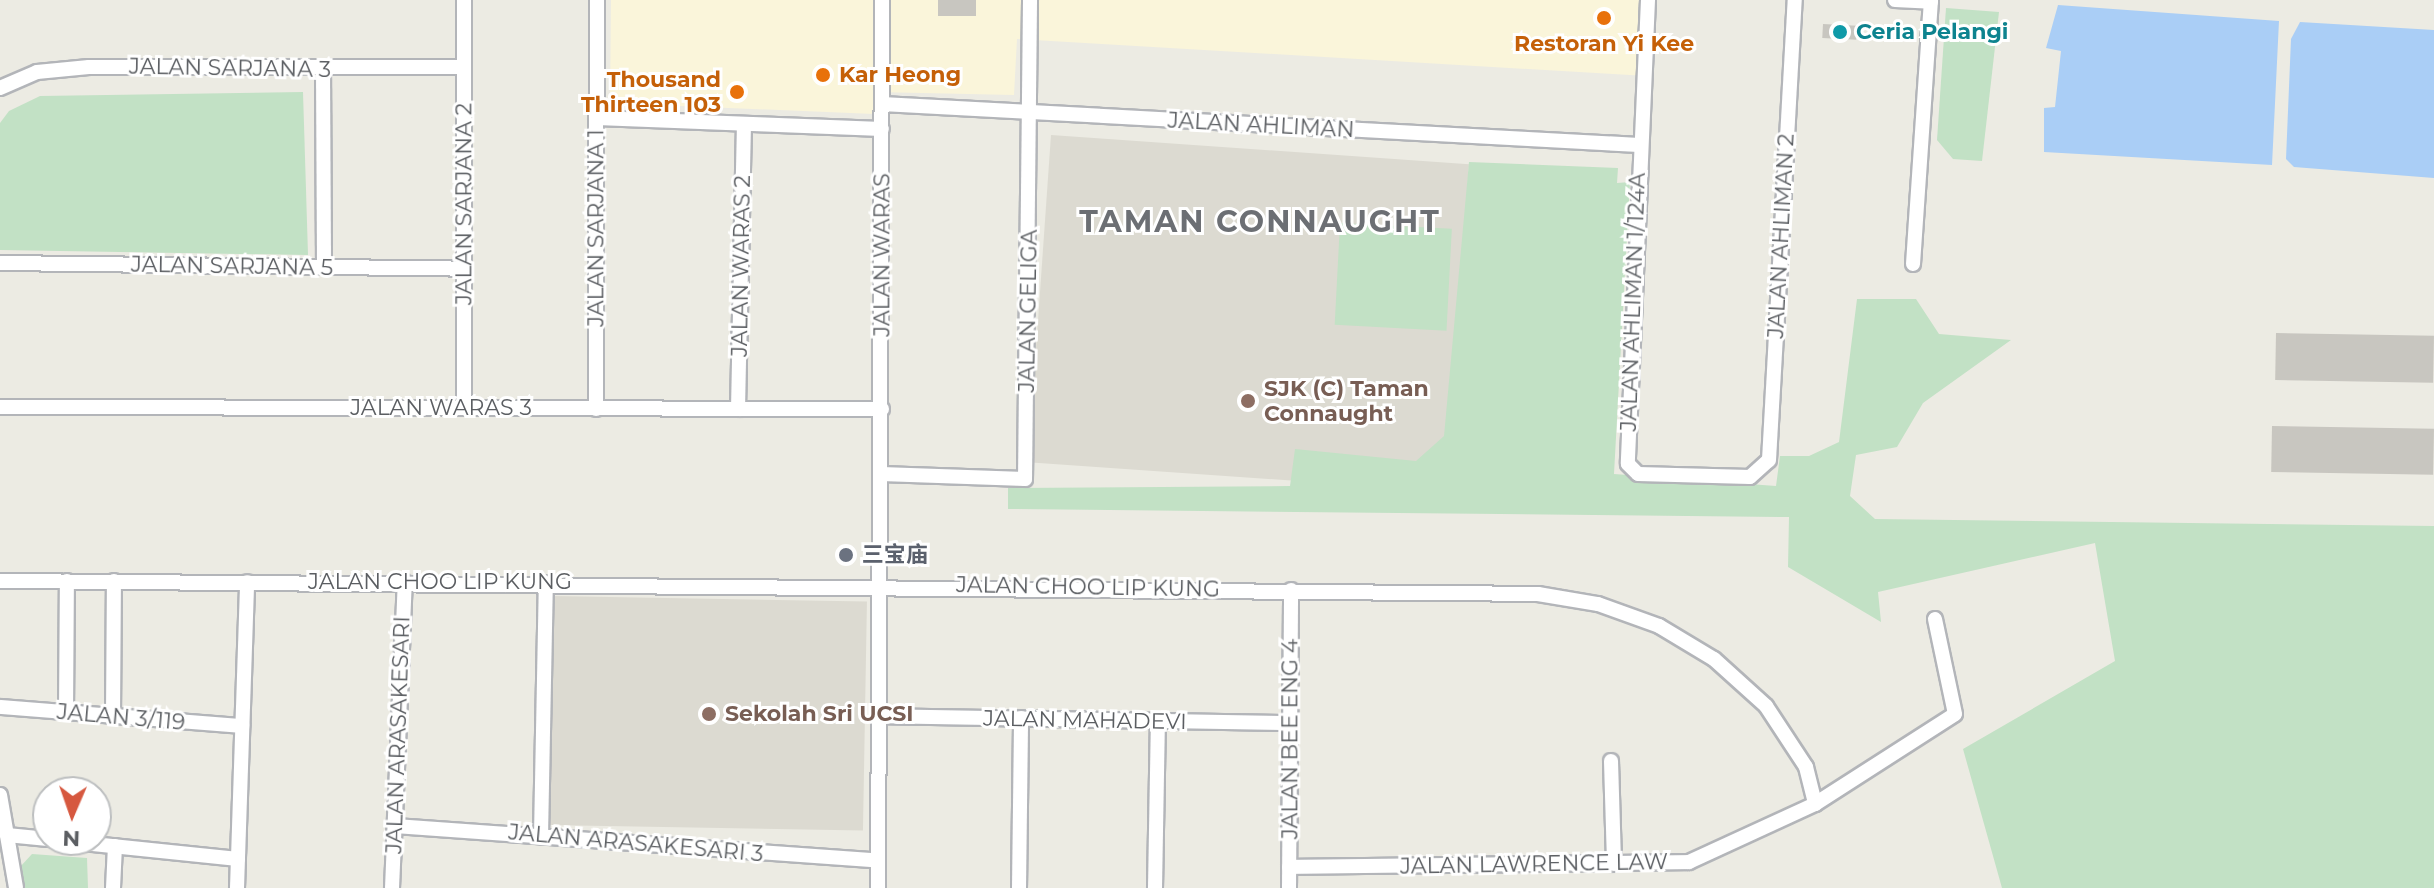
<!DOCTYPE html>
<meta charset="utf-8">
<style>
body{margin:0}
#map{position:relative;width:2434px;height:888px;overflow:hidden;background:#ecebe3;font-family:Montserrat,"Noto Sans SC",sans-serif}
div>[style]{position:absolute}
.commercial>*{inset:0;background:#faf5da}
.education>*{inset:0;background:#dcdad1;transform-origin:0 0}
.green>*{inset:0;background:#c2e1c5;transform-origin:0 0}
.water>*{inset:0;background:#aacef6}
.building>*{inset:0;background:#c8c6c0;transform-origin:0 0}
.roads{filter:drop-shadow(2px 0 #b3b5b9) drop-shadow(-2px 0 #b3b5b9) drop-shadow(0 2px #b3b5b9) drop-shadow(0 -2px #b3b5b9)}
.street>*{height:14px;margin:-7px;padding:0 7px;transform-origin:7px;border-radius:7px;background:#fff}
.dots>*{width:22px;height:22px;translate:-50% -50%;box-sizing:border-box;border:4px solid #fff;border-radius:50%}
span{translate:-50% -50%;white-space:nowrap;text-align:center;line-height:1.15;-webkit-text-stroke:6px #fff;paint-order:stroke}
.culture-label{font-size:22px;color:#0d838f;font-weight:700}
.left{translate:0 -50%;text-align:left}
.food-label{font-size:22px;color:#c56008;font-weight:700}
.right{translate:-100% -50%;text-align:right}
.street-label{font-size:22px;color:#5b5e62}
.education-label{font-size:22px;color:#785e54;font-weight:700}
.worship-label{font-size:22px;color:#5b616d;font-weight:700}
.district-label{font-size:30px;color:#6c6f74;font-weight:700;letter-spacing:2px}
.north{position:absolute;left:32px;top:776px;width:80px;height:80px;box-sizing:border-box;background:#fff;border:2px solid #bdbfc0;border-radius:50%;rotate:182deg;font-size:22px;font-weight:700;line-height:32px;text-align:center;color:#5b5e62}
.north::after{content:'';display:block;margin:auto;width:28px;height:36px;background:#d6583f;clip-path:polygon(50% 0,100% 100%,50% 72%,0 100%)}
</style>
<div id="map">
<div class="commercial">
<div style="clip-path:polygon(611px 0,1654px 0,1647px 76px,1017px 39px,1014px 95px,876px 92px,874px 114px,610px 103px)"></div>
</div>
<div class="education">
<div style="left:1051px;top:135px;width:419px;height:328px;rotate:4deg"></div>
<div style="left:553px;top:596px;width:314px;height:229px;rotate:1deg"></div>
</div>
<div class="green">
<div style="clip-path:polygon(1946px 8px,1999px 12px,1982px 161px,1953px 159px,1937px 140px)"></div>
<div style="clip-path:polygon(303px 92px,308px 255px,0 250px,0 123px,9px 111px,40px 96px)"></div>
<div style="clip-path:polygon(1469px 162px,1618px 168px,1617px 183px,1630px 182px,1614px 474px,1776px 486px,1780px 456px,1809px 456px,1839px 442px,1857px 299px,1916px 299px,1939px 334px,2011px 340px,1923px 403px,1897px 447px,1856px 455px,1850px 496px,1875px 519px,2434px 526px,2434px 888px,2002px 888px,1963px 749px,2115px 661px,2095px 543px,1878px 592px,1881px 622px,1788px 567px,1789px 517px,1008px 509px,1008px 488px,1290px 486px,1295px 449px,1416px 461px,1444px 436px)"></div>
<div style="left:1340px;top:223px;width:112px;height:102px;rotate:3deg"></div>
<div style="clip-path:polygon(32px 854px,87px 858px,88px 888px,24px 888px,20px 867px)"></div>
</div>
<div class="water">
<div style="clip-path:polygon(2058px 5px,2279px 21px,2272px 165px,2044px 152px,2044px 108px,2055px 107px,2061px 51px,2046px 48px)"></div>
<div style="clip-path:polygon(2300px 22px,2434px 30px,2434px 178px,2294px 167px,2286px 159px,2291px 39px)"></div>
</div>
<div class="building">
<div style="left:938px;top:0;width:38px;height:16px"></div>
<div style="left:1823px;top:24px;width:34px;height:14px;rotate:3deg"></div>
<div style="left:2276px;top:333px;width:158px;height:47px;rotate:1deg"></div>
<div style="left:2272px;top:426px;width:162px;height:46px;rotate:1deg"></div>
</div>
<div class="roads">
<div class="street">
<div style="left:464px;top:0;width:408px;rotate:90deg"></div>
<div style="left:1648px;top:0;width:464px;rotate:92.5deg"></div>
<div style="left:1628px;top:464px;width:14px;rotate:45deg"></div>
<div style="left:1638px;top:474px;width:112px;rotate:1.5deg"></div>
<div style="left:1750px;top:477px;width:25px;rotate:-42deg"></div>
<div style="left:1769px;top:460px;width:461px;rotate:-86.8deg"></div>
<div style="left:1895px;top:0;width:36px;rotate:3deg"></div>
<div style="left:323px;top:70px;width:197px;rotate:89.7deg"></div>
<div style="left:0;top:88px;width:40px;rotate:-23.4deg"></div>
<div style="left:37px;top:72px;width:52px;rotate:-5.5deg"></div>
<div style="left:89px;top:67px;width:375px"></div>
<div style="left:882px;top:104px;width:758px;rotate:3.1deg"></div>
<div style="left:597px;top:118px;width:285px;rotate:2.2deg"></div>
<div style="left:0;top:263px;width:464px;rotate:0.7deg"></div>
<div style="left:1913px;top:264px;width:265px;rotate:-86.1deg"></div>
<div style="left:0;top:407px;width:882px;rotate:0.13deg"></div>
<div style="left:596px;top:409px;width:409px;rotate:-89.9deg"></div>
<div style="left:738px;top:409px;width:285px;rotate:-88.8deg"></div>
<div style="left:881px;top:474px;width:144px;rotate:2deg"></div>
<div style="left:1025px;top:479px;width:479px;rotate:-89.4deg"></div>
<div style="left:0;top:581px;width:1538px;rotate:0.48deg"></div>
<div style="left:1538px;top:594px;width:61px;rotate:9.5deg"></div>
<div style="left:1598px;top:604px;width:65px;rotate:19.8deg"></div>
<div style="left:1659px;top:626px;width:64px;rotate:31deg"></div>
<div style="left:1714px;top:659px;width:70px;rotate:42.1deg"></div>
<div style="left:1766px;top:706px;width:73px;rotate:56.7deg"></div>
<div style="left:1806px;top:767px;width:38px;rotate:76deg"></div>
<div style="left:1815px;top:804px;width:166px;rotate:-32.7deg"></div>
<div style="left:1955px;top:714px;width:97px;rotate:-101.9deg"></div>
<div style="left:0;top:707px;width:243px;rotate:4.5deg"></div>
<div style="left:66px;top:712px;width:131px;rotate:-89.6deg"></div>
<div style="left:113px;top:716px;width:135px;rotate:-89.6deg"></div>
<div style="left:879px;top:716px;width:411px;rotate:1deg"></div>
<div style="left:1611px;top:761px;width:103px;rotate:88.3deg"></div>
<div style="left:0;top:795px;width:94px;rotate:80.2deg"></div>
<div style="left:395px;top:826px;width:484px;rotate:4.1deg"></div>
<div style="left:7px;top:835px;width:41px;rotate:5.6deg"></div>
<div style="left:541px;top:836px;width:253px;rotate:-88.9deg"></div>
<div style="left:54px;top:840px;width:185px;rotate:5.9deg"></div>
<div style="left:1289px;top:867px;width:400px;rotate:-0.7deg"></div>
<div style="left:1689px;top:862px;width:139px;rotate:-24.7deg"></div>
<div style="left:113px;top:888px;width:42px;rotate:-87.3deg"></div>
<div style="left:237px;top:888px;width:306px;rotate:-88.1deg"></div>
<div style="left:392px;top:888px;width:306px;rotate:-87.6deg"></div>
<div style="left:878px;top:888px;width:888px;rotate:-89.74deg"></div>
<div style="left:1019px;top:888px;width:170px;rotate:-89.3deg"></div>
<div style="left:1155px;top:888px;width:167px;rotate:-89deg"></div>
<div style="left:1289px;top:888px;width:298px;rotate:-89.6deg"></div>
</div>
</div>
<div class="dots">
<div style="left:1604px;top:18px;background:#e8710a"></div>
<div style="left:1840px;top:32px;background:#0f9aa8"></div>
<div style="left:823px;top:75px;background:#e8710a"></div>
<div style="left:737px;top:92px;background:#e8710a"></div>
<div style="left:1248px;top:401px;background:#8d6e63"></div>
<div style="left:846px;top:555px;background:#6b7280"></div>
<div style="left:709px;top:714px;background:#8d6e63"></div>
</div>
<div class="culture-label">
<span class="left" style="left:1856px;top:32px">Ceria Pelangi</span>
</div>
<div class="food-label">
<span style="left:1604px;top:44px">Restoran Yi Kee</span>
<span class="left" style="left:839px;top:75px">Kar Heong</span>
<span class="right" style="left:721px;top:92px">Thousand<br>Thirteen 103</span>
</div>
<div class="street-label">
<span style="left:230px;top:68px;rotate:1deg">JALAN SARJANA 3</span>
<span style="left:1261px;top:125px;rotate:3deg">JALAN AHLIMAN</span>
<span style="left:464px;top:204px;rotate:-90deg">JALAN SARJANA 2</span>
<span style="left:596px;top:228px;rotate:-90deg">JALAN SARJANA 1</span>
<span style="left:1781px;top:236px;rotate:-87deg">JALAN AHLIMAN 2</span>
<span style="left:882px;top:255px;rotate:-90deg">JALAN WARAS</span>
<span style="left:232px;top:266px;rotate:1deg">JALAN SARJANA 5</span>
<span style="left:741px;top:266px;rotate:-89deg">JALAN WARAS 2</span>
<span style="left:1633px;top:302px;rotate:-88deg">JALAN AHLIMAN 1/124A</span>
<span style="left:1028px;top:311px;rotate:-89deg">JALAN GELIGA</span>
<span style="left:441px;top:408px">JALAN WARAS 3</span>
<span style="left:440px;top:582px">JALAN CHOO LIP KUNG</span>
<span style="left:1088px;top:587px;rotate:1deg">JALAN CHOO LIP KUNG</span>
<span style="left:121px;top:717px;rotate:5deg">JALAN 3/119</span>
<span style="left:1085px;top:720px;rotate:1deg">JALAN MAHADEVI</span>
<span style="left:398px;top:735px;rotate:-88deg">JALAN ARASAKESARI</span>
<span style="left:1290px;top:739px;rotate:-90deg">JALAN BEE ENG 4</span>
<span style="left:636px;top:843px;rotate:5deg">JALAN ARASAKESARI 3</span>
<span style="left:1534px;top:864px;rotate:-1deg">JALAN LAWRENCE LAW</span>
</div>
<div class="education-label">
<span class="left" style="left:1264px;top:401px">SJK (C) Taman<br>Connaught</span>
<span class="left" style="left:725px;top:714px">Sekolah Sri UCSI</span>
</div>
<div class="worship-label">
<span class="left" style="left:862px;top:555px">三宝庙</span>
</div>
<div class="district-label">
<span style="left:1260px;top:222px">TAMAN CONNAUGHT</span>
</div>
<div class="north">N</div>
</div>
